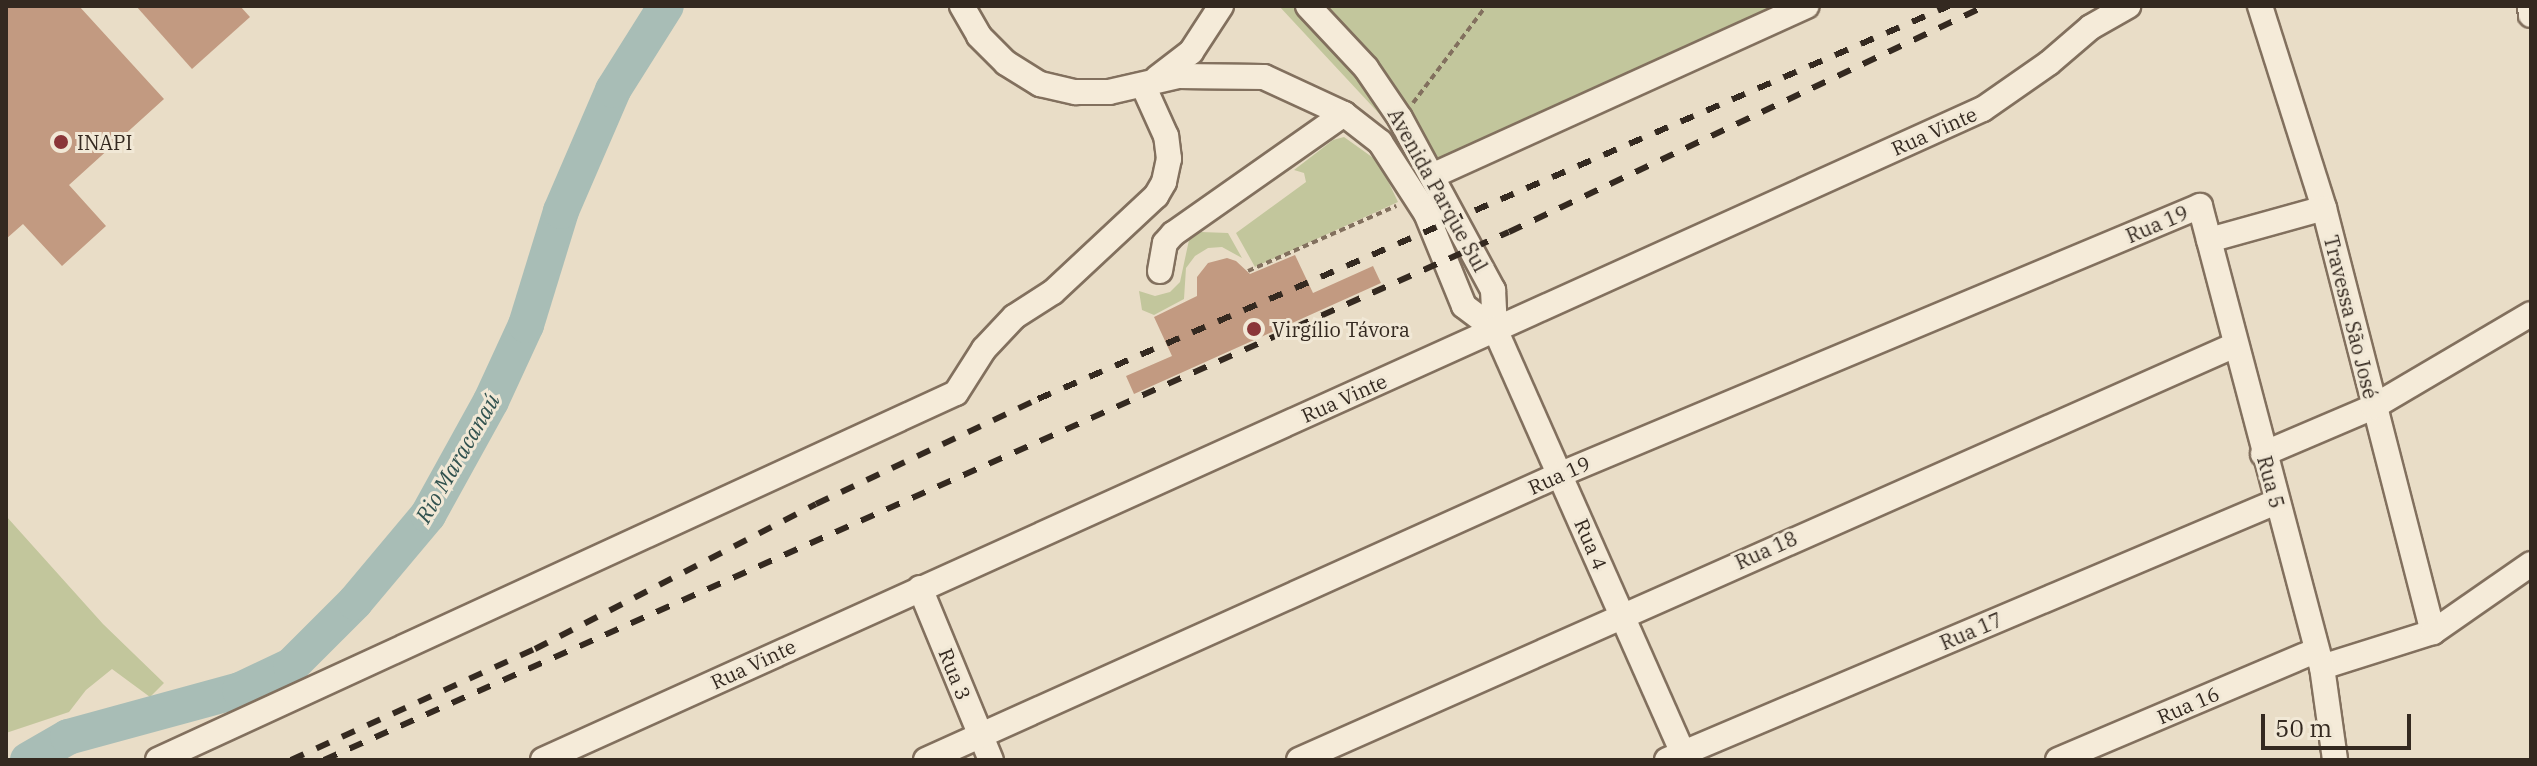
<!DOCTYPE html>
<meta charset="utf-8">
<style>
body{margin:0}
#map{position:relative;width:2537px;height:766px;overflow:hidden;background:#e9ddc7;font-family:"IBM Plex Serif",serif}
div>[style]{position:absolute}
.green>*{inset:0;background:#c2c69c}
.river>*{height:36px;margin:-18px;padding:0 18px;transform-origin:18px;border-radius:18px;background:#a8bdb6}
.building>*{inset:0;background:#c29a81}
.path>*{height:4px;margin-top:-2px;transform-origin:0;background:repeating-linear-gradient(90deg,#82705e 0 6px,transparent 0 10px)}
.roads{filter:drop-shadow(2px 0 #82705e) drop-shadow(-2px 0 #82705e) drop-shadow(0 2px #82705e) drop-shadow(0 -2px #82705e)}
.minor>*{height:24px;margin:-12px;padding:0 12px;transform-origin:12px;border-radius:12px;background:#f5ebd9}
.rail>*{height:6px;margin-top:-3px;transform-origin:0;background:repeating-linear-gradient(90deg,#342920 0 14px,transparent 0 28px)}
.dots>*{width:22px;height:22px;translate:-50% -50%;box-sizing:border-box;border:4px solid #f1e8d6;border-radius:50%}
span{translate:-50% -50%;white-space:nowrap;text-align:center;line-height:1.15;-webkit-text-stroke:6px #f1e8d6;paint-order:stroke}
.street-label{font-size:20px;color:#342920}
.poi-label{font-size:20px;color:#342920}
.left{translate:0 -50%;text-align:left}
.water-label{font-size:22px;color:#31524f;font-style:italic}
.frame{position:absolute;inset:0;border:8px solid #342920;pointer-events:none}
.scale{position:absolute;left:2261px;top:714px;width:150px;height:36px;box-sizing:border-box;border:4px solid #342920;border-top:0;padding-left:10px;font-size:24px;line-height:28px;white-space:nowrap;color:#342920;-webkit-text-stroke:6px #f1e8d6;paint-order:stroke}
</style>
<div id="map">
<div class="green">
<div style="clip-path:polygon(1279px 6px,1807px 6px,1426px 176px,1386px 121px)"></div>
<div style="clip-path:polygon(1344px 137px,1379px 162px,1398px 202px,1255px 267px,1236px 233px,1306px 182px,1304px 173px,1294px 170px,1333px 140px)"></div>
<div style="clip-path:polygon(1201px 232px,1228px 233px,1242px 258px,1222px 247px,1208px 248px,1195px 256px,1186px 268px,1184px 299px,1154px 315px,1142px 310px,1139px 291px,1155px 296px,1170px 292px,1180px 282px,1189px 240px)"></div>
<div style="clip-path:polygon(6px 516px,103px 624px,164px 683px,150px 697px,112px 669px,86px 690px,69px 712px,6px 733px)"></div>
</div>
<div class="river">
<div style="left:28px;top:760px;width:46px;rotate:-29.9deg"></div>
<div style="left:68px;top:737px;width:178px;rotate:-15.3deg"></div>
<div style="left:240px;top:690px;width:56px;rotate:-25.2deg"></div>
<div style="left:291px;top:666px;width:91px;rotate:-45deg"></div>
<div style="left:355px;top:602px;width:114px;rotate:-50deg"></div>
<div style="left:428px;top:515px;width:130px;rotate:-61.1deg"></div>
<div style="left:491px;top:401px;width:84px;rotate:-65.3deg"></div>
<div style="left:526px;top:325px;width:119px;rotate:-72.9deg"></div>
<div style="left:561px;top:211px;width:132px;rotate:-66.7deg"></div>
<div style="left:613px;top:90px;width:99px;rotate:-57.8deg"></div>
</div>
<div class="building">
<div style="clip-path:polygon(6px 6px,79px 6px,164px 99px,69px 185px,106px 226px,62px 266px,23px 224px,6px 239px)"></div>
<div style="clip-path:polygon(136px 6px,240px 6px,250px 17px,192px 69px)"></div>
<div style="clip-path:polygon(1295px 255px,1313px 293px,1373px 266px,1381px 283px,1134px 394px,1126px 376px,1172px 356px,1154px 317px,1197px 296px,1197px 277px,1208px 263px,1227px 258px,1236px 261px,1250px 274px)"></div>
</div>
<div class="path">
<div style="left:1413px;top:103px;width:121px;rotate:-53deg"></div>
<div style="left:1248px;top:271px;width:162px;rotate:-23.7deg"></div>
</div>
<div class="roads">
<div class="minor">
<div style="left:962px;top:6px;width:34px;rotate:60deg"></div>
<div style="left:979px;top:36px;width:38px;rotate:45deg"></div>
<div style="left:1006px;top:63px;width:40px;rotate:32deg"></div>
<div style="left:1040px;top:84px;width:37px;rotate:13deg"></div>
<div style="left:1076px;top:92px;width:33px"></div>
<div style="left:1109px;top:92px;width:72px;rotate:-12.9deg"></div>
<div style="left:1179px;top:76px;width:85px;rotate:0.7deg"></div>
<div style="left:1264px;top:77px;width:88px;rotate:24.8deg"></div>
<div style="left:1344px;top:114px;width:46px;rotate:37.9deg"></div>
<div style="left:1380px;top:142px;width:85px;rotate:57.1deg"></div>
<div style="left:1426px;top:213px;width:100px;rotate:67.8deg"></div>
<div style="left:1464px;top:306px;width:39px;rotate:37deg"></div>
<div style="left:1308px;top:6px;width:85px;rotate:46.9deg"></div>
<div style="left:1366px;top:68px;width:60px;rotate:55.8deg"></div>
<div style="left:1400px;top:118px;width:196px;rotate:61.6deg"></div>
<div style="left:1493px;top:290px;width:39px;rotate:87deg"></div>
<div style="left:1495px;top:329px;width:471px;rotate:66.1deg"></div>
<div style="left:2260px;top:6px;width:212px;rotate:72.4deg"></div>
<div style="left:2324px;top:208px;width:438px;rotate:75.6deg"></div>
<div style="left:2530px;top:6px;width:9px;rotate:84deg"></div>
<div style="left:1157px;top:78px;width:43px;rotate:-37.4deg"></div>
<div style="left:1191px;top:52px;width:55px;rotate:-56.9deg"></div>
<div style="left:1434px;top:175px;width:409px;rotate:-24.4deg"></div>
<div style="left:2209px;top:240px;width:119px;rotate:-15.5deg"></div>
<div style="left:1160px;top:271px;width:28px;rotate:-80deg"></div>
<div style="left:1165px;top:243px;width:12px;rotate:-48deg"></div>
<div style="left:1173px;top:234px;width:209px;rotate:-35.1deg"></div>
<div style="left:2263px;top:454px;width:120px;rotate:-23.1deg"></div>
<div style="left:2373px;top:407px;width:183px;rotate:-30.5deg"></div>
<div style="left:920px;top:588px;width:186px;rotate:67.6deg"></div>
<div style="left:2322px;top:667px;width:116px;rotate:-17.5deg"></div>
<div style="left:2433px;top:632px;width:119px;rotate:-34.8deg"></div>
<div style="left:158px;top:760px;width:878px;rotate:-24.7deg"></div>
<div style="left:956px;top:393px;width:52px;rotate:-57.5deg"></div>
<div style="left:984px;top:349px;width:44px;rotate:-46.8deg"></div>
<div style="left:1014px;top:317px;width:46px;rotate:-32.7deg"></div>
<div style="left:1053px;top:292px;width:141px;rotate:-43deg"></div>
<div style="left:1156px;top:196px;width:16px;rotate:-60deg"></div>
<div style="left:1164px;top:182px;width:24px;rotate:-78deg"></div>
<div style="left:1169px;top:159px;width:23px;rotate:-97deg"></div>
<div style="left:1166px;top:136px;width:56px;rotate:-114.3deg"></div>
<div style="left:543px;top:760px;width:1580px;rotate:-24.33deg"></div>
<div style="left:1983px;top:109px;width:80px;rotate:-34.9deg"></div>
<div style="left:2049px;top:63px;width:55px;rotate:-40.6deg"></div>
<div style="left:2091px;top:27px;width:43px;rotate:-29.6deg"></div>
<div style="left:926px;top:760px;width:696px;rotate:-24.25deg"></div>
<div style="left:1561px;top:474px;width:693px;rotate:-22.75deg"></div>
<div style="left:2200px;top:206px;width:477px;rotate:75.2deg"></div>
<div style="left:2322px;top:667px;width:94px;rotate:82deg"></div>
<div style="left:1299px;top:760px;width:1024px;rotate:-23.91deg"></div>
<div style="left:1667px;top:760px;width:661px;rotate:-22.96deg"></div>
<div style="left:2058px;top:760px;width:281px;rotate:-23deg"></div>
</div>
</div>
<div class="rail">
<div style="left:291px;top:760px;width:268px;rotate:-24.5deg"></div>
<div style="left:535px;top:649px;width:316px;rotate:-27.3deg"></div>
<div style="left:816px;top:504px;width:246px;rotate:-25.3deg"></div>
<div style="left:1038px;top:399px;width:992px;rotate:-23.34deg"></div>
<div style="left:324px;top:760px;width:1297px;rotate:-24.02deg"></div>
<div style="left:1509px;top:232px;width:527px;rotate:-25.4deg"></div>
</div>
<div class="dots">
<div style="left:61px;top:142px;background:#8a3639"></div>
<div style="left:1254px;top:329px;background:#8a3639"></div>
</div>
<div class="street-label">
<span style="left:1934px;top:131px;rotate:-24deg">Rua Vinte</span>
<span style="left:1438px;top:190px;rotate:61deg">Avenida Parque Sul</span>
<span style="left:2157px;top:224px;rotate:-23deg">Rua 19</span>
<span style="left:2351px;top:317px;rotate:76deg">Travessa São José</span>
<span style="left:1344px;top:398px;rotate:-24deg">Rua Vinte</span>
<span style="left:1559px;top:475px;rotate:-24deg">Rua 19</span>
<span style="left:2271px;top:482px;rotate:75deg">Rua 5</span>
<span style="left:1591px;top:544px;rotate:67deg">Rua 4</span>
<span style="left:1766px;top:550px;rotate:-24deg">Rua 18</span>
<span style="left:1971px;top:631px;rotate:-23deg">Rua 17</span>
<span style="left:753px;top:664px;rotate:-25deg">Rua Vinte</span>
<span style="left:955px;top:674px;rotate:68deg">Rua 3</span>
<span style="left:2188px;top:705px;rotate:-23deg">Rua 16</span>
</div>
<div class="poi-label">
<span class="left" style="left:77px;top:142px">INAPI</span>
<span class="left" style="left:1272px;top:329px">Virgílio Távora</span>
</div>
<div class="water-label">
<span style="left:457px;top:458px;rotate:-60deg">Rio Maracanaú</span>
</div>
<div class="frame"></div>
<div class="scale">50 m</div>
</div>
